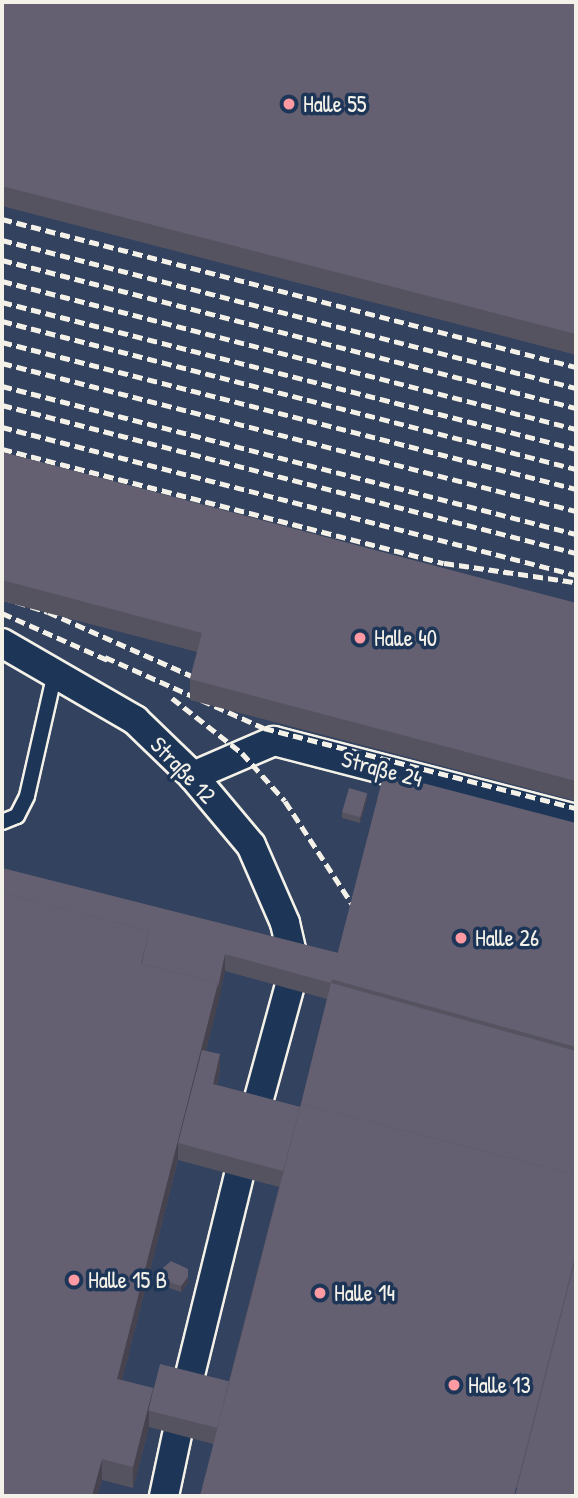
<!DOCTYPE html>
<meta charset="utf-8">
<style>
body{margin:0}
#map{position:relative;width:578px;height:1498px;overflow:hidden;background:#1d3557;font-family:"Patrick Hand",sans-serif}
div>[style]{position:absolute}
.built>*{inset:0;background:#32425f;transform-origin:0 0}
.roads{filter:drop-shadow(2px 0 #f4f1e8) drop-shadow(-2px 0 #f4f1e8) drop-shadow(0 2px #f4f1e8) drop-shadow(0 -2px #f4f1e8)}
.lane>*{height:14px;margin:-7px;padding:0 7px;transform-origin:7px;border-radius:7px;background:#1d3557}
.street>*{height:28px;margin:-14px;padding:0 14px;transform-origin:14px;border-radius:14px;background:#1d3557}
.rail>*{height:5px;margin-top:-2.5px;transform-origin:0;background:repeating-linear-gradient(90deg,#f4f1e8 0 10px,transparent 0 15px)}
.wall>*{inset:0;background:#565361}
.shaded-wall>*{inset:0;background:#46434f}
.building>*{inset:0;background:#646071;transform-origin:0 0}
.dots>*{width:19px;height:19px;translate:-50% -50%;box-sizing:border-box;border:4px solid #1d3557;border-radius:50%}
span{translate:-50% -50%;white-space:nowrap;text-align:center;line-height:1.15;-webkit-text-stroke:7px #1d3557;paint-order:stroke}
.poi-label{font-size:23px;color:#f4f1e8}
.left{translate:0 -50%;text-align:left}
.street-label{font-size:23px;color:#f4f1e8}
.frame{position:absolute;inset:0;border:4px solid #f4f1e8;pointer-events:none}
</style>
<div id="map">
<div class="built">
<div style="left:2px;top:2px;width:574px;height:1494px"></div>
</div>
<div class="roads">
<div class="lane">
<div style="left:2px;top:822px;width:16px;rotate:-22deg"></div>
<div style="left:17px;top:816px;width:22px;rotate:-63deg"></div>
<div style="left:27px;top:796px;width:126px;rotate:-77.2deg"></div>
</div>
<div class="street">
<div style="left:2px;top:643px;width:154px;rotate:30.1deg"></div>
<div style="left:135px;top:720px;width:81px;rotate:44deg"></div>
<div style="left:193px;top:776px;width:90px;rotate:50deg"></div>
<div style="left:251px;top:845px;width:85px;rotate:66.4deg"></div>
<div style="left:285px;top:923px;width:37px;rotate:77deg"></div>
<div style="left:193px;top:776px;width:88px;rotate:-23.4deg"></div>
<div style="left:274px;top:741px;width:312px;rotate:14.5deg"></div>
<div style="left:255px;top:1113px;width:129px;rotate:-74.7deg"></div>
<div style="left:187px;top:1387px;width:217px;rotate:-76.2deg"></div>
<div style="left:164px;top:1496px;width:62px;rotate:-78deg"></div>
</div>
</div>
<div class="rail">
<div style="left:2px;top:219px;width:593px;rotate:14.46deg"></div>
<div style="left:2px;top:240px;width:593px;rotate:14.46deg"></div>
<div style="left:2px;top:260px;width:593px;rotate:14.46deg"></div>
<div style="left:2px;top:281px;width:593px;rotate:14.46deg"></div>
<div style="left:2px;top:302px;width:593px;rotate:14.36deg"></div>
<div style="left:2px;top:321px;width:593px;rotate:14.46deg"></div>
<div style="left:2px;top:342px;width:593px;rotate:14.36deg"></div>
<div style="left:2px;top:363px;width:593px;rotate:14.46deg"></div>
<div style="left:2px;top:386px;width:593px;rotate:14.46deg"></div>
<div style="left:2px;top:405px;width:593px;rotate:14.46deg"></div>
<div style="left:2px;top:427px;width:593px;rotate:14.46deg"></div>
<div style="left:2px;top:449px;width:456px;rotate:14.5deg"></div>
<div style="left:444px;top:563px;width:131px;rotate:8.3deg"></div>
<div style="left:2px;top:597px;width:48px;rotate:18.1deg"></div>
<div style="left:48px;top:612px;width:162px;rotate:24deg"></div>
<div style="left:2px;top:613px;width:120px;rotate:24deg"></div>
<div style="left:105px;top:657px;width:174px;rotate:24.1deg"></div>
<div style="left:264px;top:728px;width:322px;rotate:14.4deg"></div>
<div style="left:172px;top:698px;width:89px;rotate:38.2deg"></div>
<div style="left:242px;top:753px;width:64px;rotate:48.1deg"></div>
<div style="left:285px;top:801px;width:126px;rotate:56.9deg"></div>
</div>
<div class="wall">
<div style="clip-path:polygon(2px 2px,576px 2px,576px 355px,2px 206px)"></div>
<div style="clip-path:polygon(2px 452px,576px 603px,576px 801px,190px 700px,190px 679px,197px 652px,2px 601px)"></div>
<div style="clip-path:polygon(367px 799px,360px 823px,342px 818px,342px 812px)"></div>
<div style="clip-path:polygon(evenodd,576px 823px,576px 1496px,213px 1444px,149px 1427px,133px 1488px,102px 1480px,97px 1496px,2px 1496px,2px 868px,338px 953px,576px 823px,225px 971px,327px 999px,301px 1104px,300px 1107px,217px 1085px,220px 1071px,206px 1051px,225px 971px,576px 823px,178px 1160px,279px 1187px,229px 1381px,153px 1388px,122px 1380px,178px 1160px)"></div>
<div style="clip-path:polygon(163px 1268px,188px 1283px,181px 1292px,163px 1286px)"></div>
</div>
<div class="shaded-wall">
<div style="clip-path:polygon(367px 793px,367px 799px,360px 823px,360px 817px)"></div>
<div style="clip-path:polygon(225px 954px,225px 971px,218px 1004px,182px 1144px,178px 1143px,178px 1160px,117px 1400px,117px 1379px)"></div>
<div style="clip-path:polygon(220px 1054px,220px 1071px,213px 1101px,213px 1084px)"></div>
<div style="clip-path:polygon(188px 1277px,188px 1283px,181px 1292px,181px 1286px)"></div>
<div style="clip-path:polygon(153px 1388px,149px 1411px,149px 1427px,133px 1488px,133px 1467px)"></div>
<div style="clip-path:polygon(102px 1459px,102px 1480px,97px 1496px,92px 1496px)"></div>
</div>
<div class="building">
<div style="clip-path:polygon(2px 2px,576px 2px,576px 334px,2px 186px)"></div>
<div style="clip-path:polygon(2px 452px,576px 603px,576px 781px,190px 679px,202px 633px,2px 580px)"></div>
<div style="clip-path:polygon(384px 773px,576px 823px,576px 1047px,331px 979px)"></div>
<div style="left:349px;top:788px;width:19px;height:25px;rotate:16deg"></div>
<div style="clip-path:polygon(2px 868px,338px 953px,331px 983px,225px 954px,218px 987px,218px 983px,142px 964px,149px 931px,2px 893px)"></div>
<div style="clip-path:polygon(2px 893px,149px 931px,141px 964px,218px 983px,117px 1379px,153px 1388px,133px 1467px,102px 1459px,92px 1496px,2px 1496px)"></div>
<div style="clip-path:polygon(331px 983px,576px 1051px,576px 1175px,301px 1104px)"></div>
<div style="clip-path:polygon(202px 1050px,220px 1054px,213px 1084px,300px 1107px,283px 1171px,178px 1143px)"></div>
<div style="clip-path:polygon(301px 1104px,576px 1175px,576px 1253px,514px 1496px,200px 1496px)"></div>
<div style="clip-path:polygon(576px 1257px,576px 1496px,515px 1496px)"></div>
<div style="clip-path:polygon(171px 1261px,188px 1269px,188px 1277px,181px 1286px,163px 1280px,163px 1268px)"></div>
<div style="left:160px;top:1364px;width:71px;height:48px;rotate:14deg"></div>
</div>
<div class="dots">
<div style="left:289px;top:104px;background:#ff9aa2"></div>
<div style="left:360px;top:638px;background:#ff9aa2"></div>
<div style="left:461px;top:938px;background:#ff9aa2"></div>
<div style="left:74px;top:1280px;background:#ff9aa2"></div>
<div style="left:320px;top:1293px;background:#ff9aa2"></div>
<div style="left:454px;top:1385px;background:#ff9aa2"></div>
</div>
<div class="poi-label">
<span class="left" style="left:303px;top:104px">Halle 55</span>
<span class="left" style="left:374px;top:638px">Halle 40</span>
<span class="left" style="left:475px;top:938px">Halle 26</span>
<span class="left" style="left:88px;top:1280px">Halle 15 B</span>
<span class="left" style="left:334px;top:1293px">Halle 14</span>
<span class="left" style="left:468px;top:1385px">Halle 13</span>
</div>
<div class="street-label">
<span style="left:382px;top:769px;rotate:15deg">Straße 24</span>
<span style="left:183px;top:770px;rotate:46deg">Straße 12</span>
</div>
<div class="frame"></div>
</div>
